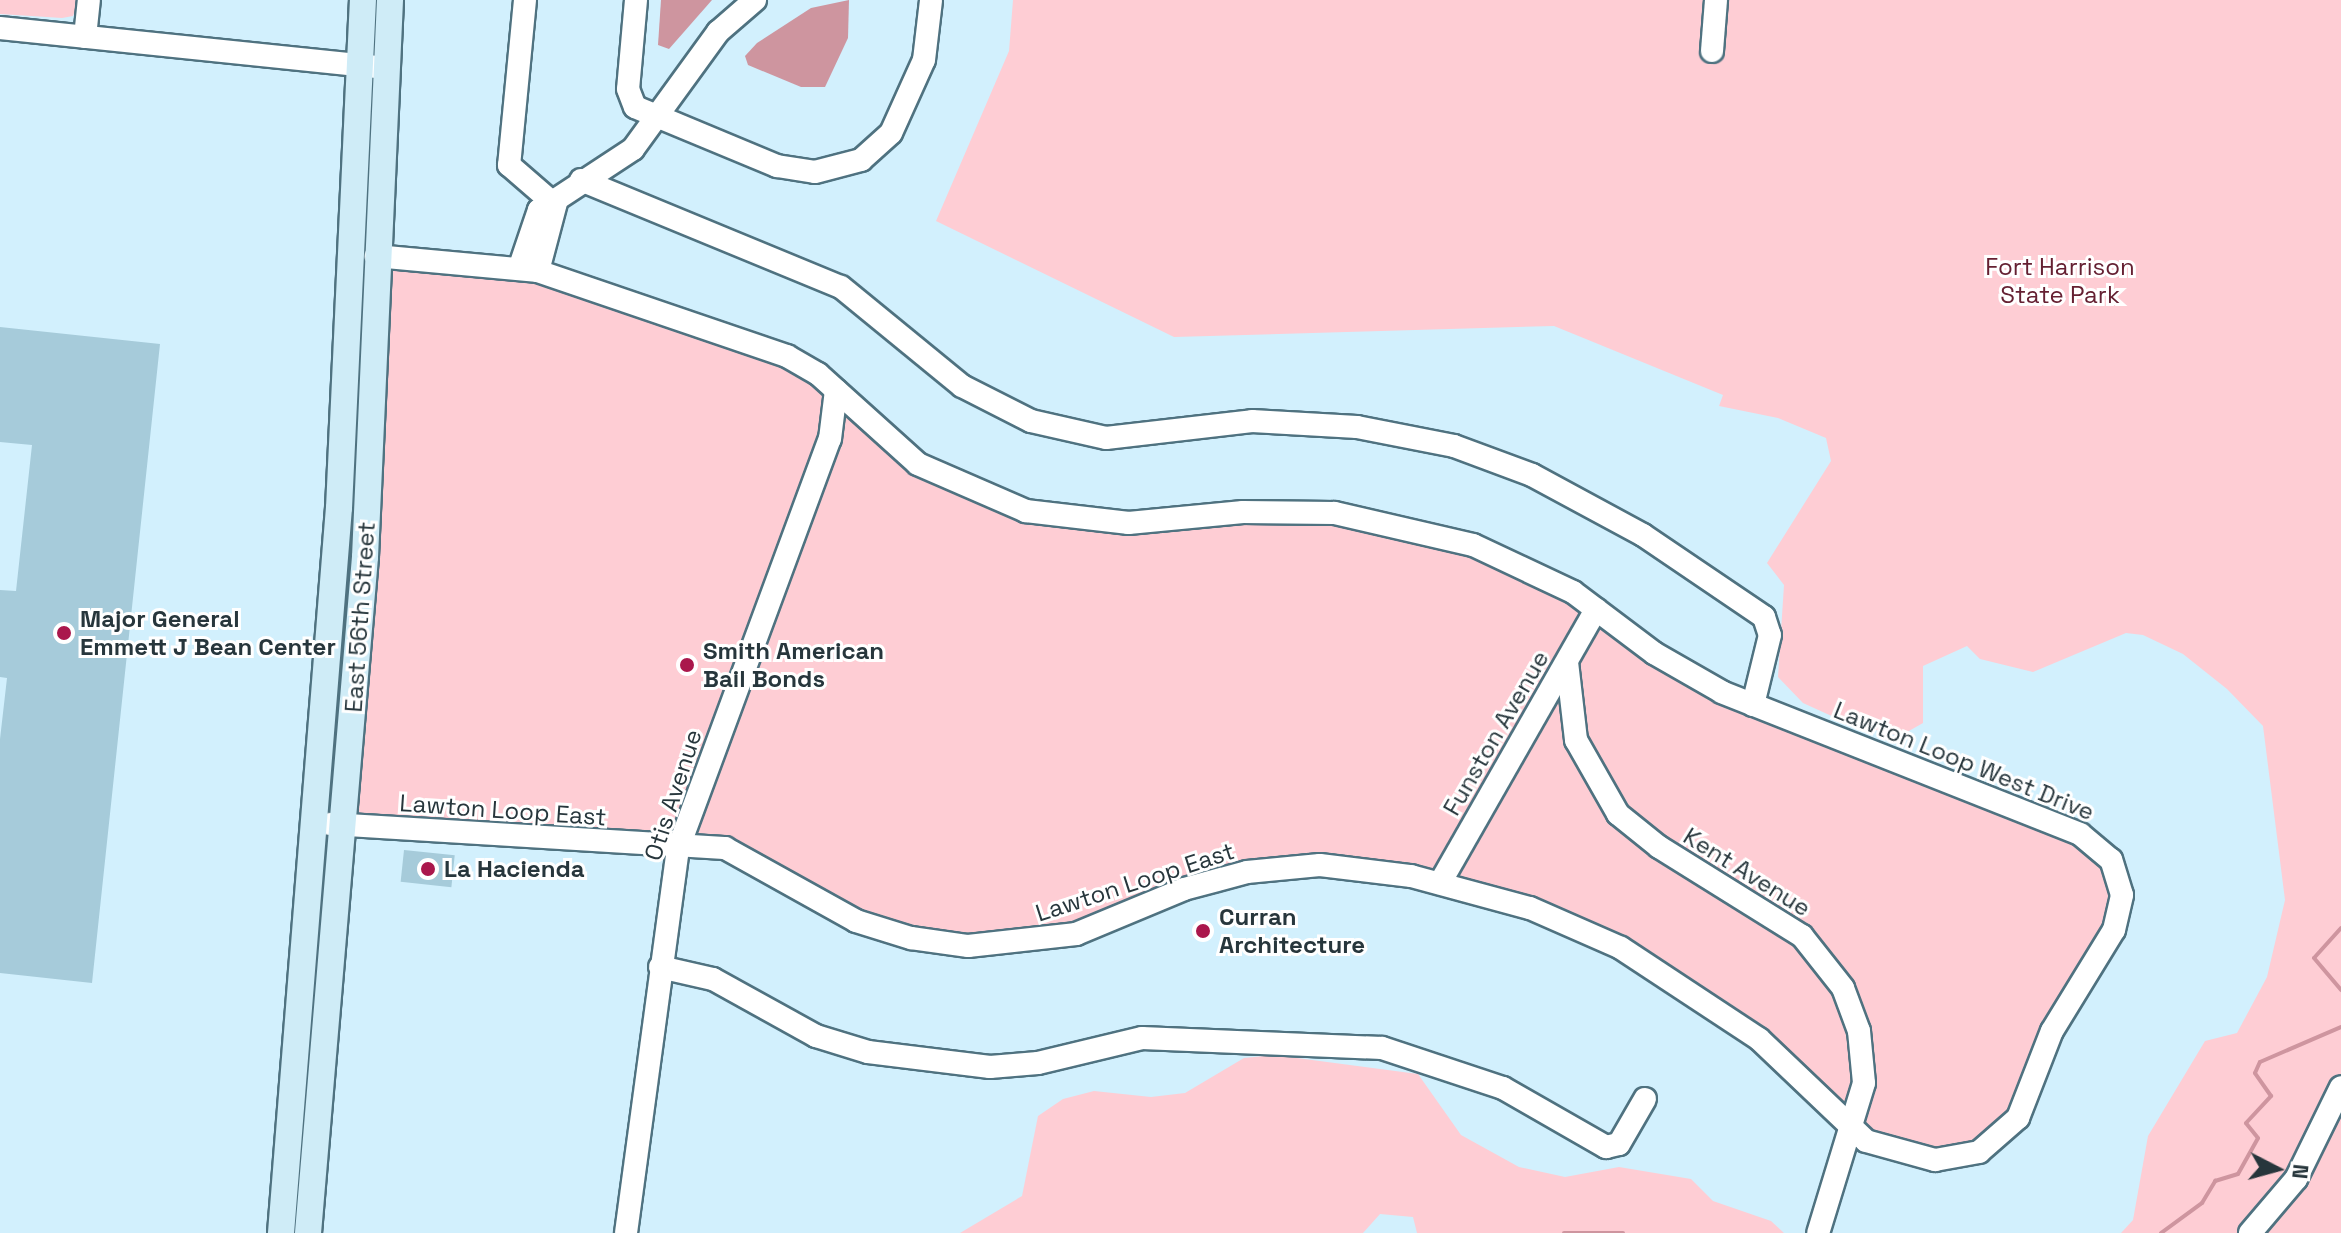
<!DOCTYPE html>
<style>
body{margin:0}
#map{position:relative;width:2341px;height:1233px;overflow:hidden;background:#d2f0fd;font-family:"Space Grotesk",sans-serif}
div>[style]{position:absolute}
.green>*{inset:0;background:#fecdd4}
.water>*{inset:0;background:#ce959f}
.stream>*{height:4px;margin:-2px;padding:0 2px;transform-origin:2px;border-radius:2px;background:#ce959f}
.building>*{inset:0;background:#a6cbda;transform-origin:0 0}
.roads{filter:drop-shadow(2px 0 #4f7280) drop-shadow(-2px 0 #4f7280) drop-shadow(0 2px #4f7280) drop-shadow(0 -2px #4f7280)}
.minor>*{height:22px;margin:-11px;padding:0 11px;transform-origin:11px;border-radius:11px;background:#fff}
.major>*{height:26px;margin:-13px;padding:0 13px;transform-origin:13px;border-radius:13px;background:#cfecf7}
.dots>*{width:22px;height:22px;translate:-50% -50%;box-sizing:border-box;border:4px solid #fff;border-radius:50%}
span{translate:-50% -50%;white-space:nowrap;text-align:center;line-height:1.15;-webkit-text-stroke:6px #fff;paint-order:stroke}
.park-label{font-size:24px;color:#652032}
.street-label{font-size:24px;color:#27363c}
.poi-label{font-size:24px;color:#27363c;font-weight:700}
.left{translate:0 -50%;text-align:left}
.north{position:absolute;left:2237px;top:1129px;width:80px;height:80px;-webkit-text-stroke:6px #fff;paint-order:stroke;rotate:96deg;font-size:22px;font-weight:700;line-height:32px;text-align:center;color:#27363c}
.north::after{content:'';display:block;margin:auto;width:28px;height:36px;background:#27363c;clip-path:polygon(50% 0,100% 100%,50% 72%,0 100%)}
</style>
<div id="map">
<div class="green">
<div style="clip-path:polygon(0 0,79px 0,73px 16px,62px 18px,0 14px)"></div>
<div style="clip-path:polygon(1013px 0,2341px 0,2341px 1233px,2121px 1233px,2133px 1220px,2148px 1136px,2205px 1041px,2237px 1033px,2267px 977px,2285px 900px,2263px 726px,2227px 689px,2183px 654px,2143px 635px,2126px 633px,2033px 672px,1980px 659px,1967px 646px,1923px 666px,1923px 723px,1900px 736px,1847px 723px,1803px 703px,1778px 677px,1784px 585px,1767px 563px,1831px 461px,1826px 438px,1778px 418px,1719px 406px,1723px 395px,1554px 326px,1174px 337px,936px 221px,1009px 51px)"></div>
<div style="clip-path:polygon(397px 268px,538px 281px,767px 354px,827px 393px,831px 408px,670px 841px,366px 818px,355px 809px,387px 273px)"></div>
<div style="clip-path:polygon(836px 390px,892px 446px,1051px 517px,1269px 511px,1491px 552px,1654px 653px,2080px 834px,2122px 895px,2027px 1100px,1979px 1152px,1877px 1146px,1675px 981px,1493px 896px,1288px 867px,1076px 934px,911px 938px,753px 859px,678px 849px)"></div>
<div style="clip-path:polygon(1274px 1055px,1418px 1074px,1461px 1135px,1519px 1167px,1565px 1177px,1619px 1167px,1691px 1179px,1713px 1201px,1771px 1221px,1784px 1233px,1417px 1233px,1413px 1217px,1380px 1214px,1363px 1233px,960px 1233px,1022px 1196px,1038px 1116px,1063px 1099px,1094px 1091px,1151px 1097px,1185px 1093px,1244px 1058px)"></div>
</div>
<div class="water">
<div style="clip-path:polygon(661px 0,712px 0,669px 49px,658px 45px)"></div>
<div style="clip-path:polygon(849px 0,848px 38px,825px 87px,801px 87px,748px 65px,745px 56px,757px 43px,811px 8px)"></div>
</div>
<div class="stream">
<div style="left:2341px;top:928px;width:40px;rotate:132deg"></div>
<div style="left:2314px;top:958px;width:42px;rotate:49.8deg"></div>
<div style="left:1564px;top:1233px;width:59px"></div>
<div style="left:2161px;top:1233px;width:51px;rotate:-36.2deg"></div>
<div style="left:2202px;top:1203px;width:26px;rotate:-59deg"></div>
<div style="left:2215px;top:1181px;width:24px;rotate:-17deg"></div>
<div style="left:2238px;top:1174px;width:41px;rotate:-60.9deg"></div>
<div style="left:2258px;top:1138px;width:19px;rotate:-129deg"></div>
<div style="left:2246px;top:1123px;width:37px;rotate:-47deg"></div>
<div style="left:2271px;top:1096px;width:28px;rotate:-125deg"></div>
<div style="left:2255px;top:1073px;width:12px;rotate:-66deg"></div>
<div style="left:2260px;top:1062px;width:88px;rotate:-23.4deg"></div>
</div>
<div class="building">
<div style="clip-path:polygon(0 327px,160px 344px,92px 983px,0 973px,0 739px,7px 678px,0 677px,0 590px,16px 591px,32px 445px,0 442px)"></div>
<div style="left:404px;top:850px;width:51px;height:32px;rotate:6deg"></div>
</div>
<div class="roads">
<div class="minor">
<div style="left:525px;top:0;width:166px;rotate:95.5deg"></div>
<div style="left:509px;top:165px;width:60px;rotate:40.9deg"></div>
<div style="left:636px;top:0;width:89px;rotate:95.1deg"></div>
<div style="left:628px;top:89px;width:19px;rotate:69deg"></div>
<div style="left:635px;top:107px;width:154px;rotate:22.6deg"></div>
<div style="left:777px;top:166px;width:38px;rotate:9deg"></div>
<div style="left:815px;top:172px;width:48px;rotate:-14.6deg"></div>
<div style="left:861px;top:160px;width:40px;rotate:-42deg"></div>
<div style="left:891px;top:133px;width:80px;rotate:-65.7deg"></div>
<div style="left:924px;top:60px;width:60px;rotate:-83.3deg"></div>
<div style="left:0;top:28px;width:379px;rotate:5.9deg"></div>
<div style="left:85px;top:37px;width:37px;rotate:-84deg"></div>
<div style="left:1712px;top:51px;width:51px;rotate:-85.5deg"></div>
<div style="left:581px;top:180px;width:281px;rotate:22.4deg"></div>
<div style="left:841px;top:287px;width:156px;rotate:39.3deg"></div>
<div style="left:962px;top:386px;width:77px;rotate:26.9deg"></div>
<div style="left:1031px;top:421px;width:77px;rotate:12.8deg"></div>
<div style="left:1106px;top:438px;width:147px;rotate:-6.6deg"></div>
<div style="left:1252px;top:421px;width:105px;rotate:3.3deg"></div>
<div style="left:1357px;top:427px;width:99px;rotate:11.1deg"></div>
<div style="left:1454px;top:446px;width:83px;rotate:20.4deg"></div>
<div style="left:1532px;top:475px;width:126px;rotate:28.4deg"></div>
<div style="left:1643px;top:535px;width:146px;rotate:34.1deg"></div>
<div style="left:1764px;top:617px;width:19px;rotate:72deg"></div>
<div style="left:1770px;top:635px;width:72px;rotate:103.7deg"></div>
<div style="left:519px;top:269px;width:62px;rotate:-71.3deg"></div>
<div style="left:539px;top:210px;width:11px;rotate:-10deg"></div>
<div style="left:538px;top:271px;width:74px;rotate:-75.2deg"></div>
<div style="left:557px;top:199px;width:91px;rotate:-33.3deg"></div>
<div style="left:633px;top:149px;width:145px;rotate:-54deg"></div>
<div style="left:718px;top:32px;width:49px;rotate:-40.9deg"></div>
<div style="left:1567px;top:662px;width:79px;rotate:83.4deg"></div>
<div style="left:1576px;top:740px;width:85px;rotate:60.4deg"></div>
<div style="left:1618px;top:814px;width:53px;rotate:38.8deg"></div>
<div style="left:1659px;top:847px;width:168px;rotate:31.9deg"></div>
<div style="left:1802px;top:936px;width:66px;rotate:51.7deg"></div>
<div style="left:1843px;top:988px;width:46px;rotate:69.6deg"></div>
<div style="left:1859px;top:1031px;width:52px;rotate:84.5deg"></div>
<div style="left:1864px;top:1083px;width:157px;rotate:107deg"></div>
<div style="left:330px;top:824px;width:396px;rotate:3.5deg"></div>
<div style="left:725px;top:848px;width:150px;rotate:29.1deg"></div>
<div style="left:856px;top:921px;width:58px;rotate:17.2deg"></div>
<div style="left:911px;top:938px;width:58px;rotate:8deg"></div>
<div style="left:968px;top:946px;width:109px;rotate:-6.3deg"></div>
<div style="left:1076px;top:934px;width:117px;rotate:-22.6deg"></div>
<div style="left:1184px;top:889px;width:65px;rotate:-15.1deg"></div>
<div style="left:1247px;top:872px;width:73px;rotate:-5.5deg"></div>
<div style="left:1320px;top:865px;width:92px;rotate:6.9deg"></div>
<div style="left:1411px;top:876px;width:123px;rotate:15.1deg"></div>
<div style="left:1530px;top:908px;width:99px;rotate:23.7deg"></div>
<div style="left:1621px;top:948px;width:165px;rotate:33.4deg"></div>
<div style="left:1759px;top:1039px;width:148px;rotate:43.6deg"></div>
<div style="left:1866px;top:1141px;width:72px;rotate:15.4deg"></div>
<div style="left:1935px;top:1160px;width:45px;rotate:-10.3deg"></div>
<div style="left:1979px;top:1152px;width:52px;rotate:-41.1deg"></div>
<div style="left:2018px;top:1118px;width:93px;rotate:-68.7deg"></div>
<div style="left:2052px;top:1031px;width:119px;rotate:-58.5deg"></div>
<div style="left:2114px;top:930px;width:36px;rotate:-77deg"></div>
<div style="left:2122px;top:895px;width:37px;rotate:-107deg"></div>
<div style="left:2111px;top:860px;width:40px;rotate:-140deg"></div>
<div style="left:2080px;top:834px;width:385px;rotate:-158.4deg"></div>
<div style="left:1722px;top:692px;width:78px;rotate:-150.2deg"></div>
<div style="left:1654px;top:653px;width:101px;rotate:-143deg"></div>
<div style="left:1573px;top:592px;width:110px;rotate:-154.8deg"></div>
<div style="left:1473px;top:545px;width:143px;rotate:-167deg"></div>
<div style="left:1334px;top:513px;width:91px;rotate:-179.4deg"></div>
<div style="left:1243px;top:512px;width:115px;rotate:174.5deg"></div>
<div style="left:1129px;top:523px;width:104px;rotate:-173.4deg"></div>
<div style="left:1026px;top:511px;width:118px;rotate:-156.5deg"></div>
<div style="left:918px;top:464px;width:135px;rotate:-138deg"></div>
<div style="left:818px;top:374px;width:36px;rotate:-150deg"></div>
<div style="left:787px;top:356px;width:263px;rotate:-161.2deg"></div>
<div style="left:538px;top:271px;width:163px;rotate:-174.7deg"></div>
<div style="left:1440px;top:883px;width:315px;rotate:-60.3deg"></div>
<div style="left:660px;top:967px;width:54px;rotate:12.8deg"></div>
<div style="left:713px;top:979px;width:118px;rotate:29deg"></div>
<div style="left:816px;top:1036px;width:54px;rotate:17.1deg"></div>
<div style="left:868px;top:1052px;width:123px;rotate:7deg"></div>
<div style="left:990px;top:1067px;width:48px;rotate:-4.8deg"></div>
<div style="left:1038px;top:1063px;width:107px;rotate:-13.5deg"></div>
<div style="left:1142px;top:1038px;width:240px;rotate:2.4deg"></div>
<div style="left:1382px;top:1048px;width:127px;rotate:18.3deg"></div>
<div style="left:1503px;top:1088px;width:119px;rotate:29.8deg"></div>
<div style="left:1606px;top:1147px;width:13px;rotate:-13deg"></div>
<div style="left:1619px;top:1144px;width:52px;rotate:-60deg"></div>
<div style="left:626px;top:1233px;width:388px;rotate:-82.3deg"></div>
<div style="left:678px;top:849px;width:437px;rotate:-69.7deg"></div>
<div style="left:830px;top:439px;width:49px;rotate:-83deg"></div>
<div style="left:2250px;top:1233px;width:71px;rotate:-49.6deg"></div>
<div style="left:2296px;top:1179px;width:102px;rotate:-63.9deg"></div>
</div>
<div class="major">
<div style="left:281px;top:1233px;width:727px;rotate:-85.43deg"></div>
<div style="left:339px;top:508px;width:509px;rotate:-87.3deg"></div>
<div style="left:308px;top:1233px;width:678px;rotate:-85.18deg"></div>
<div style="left:365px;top:557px;width:558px;rotate:-87.43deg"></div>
</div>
</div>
<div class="dots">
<div style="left:64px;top:633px;background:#aa174c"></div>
<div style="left:687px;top:665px;background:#aa174c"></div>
<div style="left:428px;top:869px;background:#aa174c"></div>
<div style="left:1203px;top:931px;background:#aa174c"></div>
</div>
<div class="park-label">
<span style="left:2060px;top:281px">Fort Harrison<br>State Park</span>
</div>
<div class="street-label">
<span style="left:360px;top:617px;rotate:-86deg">East 56th Street</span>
<span style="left:1496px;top:733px;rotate:-60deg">Funston Avenue</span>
<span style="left:1964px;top:761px;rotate:22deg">Lawton Loop West Drive</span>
<span style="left:673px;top:795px;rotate:-72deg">Otis Avenue</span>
<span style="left:503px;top:810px;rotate:4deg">Lawton Loop East</span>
<span style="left:1747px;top:872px;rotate:32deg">Kent Avenue</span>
<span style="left:1135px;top:882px;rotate:-18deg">Lawton Loop East</span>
</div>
<div class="poi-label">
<span class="left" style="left:80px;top:633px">Major General<br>Emmett J Bean Center</span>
<span class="left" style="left:703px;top:665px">Smith American<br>Bail Bonds</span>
<span class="left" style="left:444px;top:869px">La Hacienda</span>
<span class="left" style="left:1219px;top:931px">Curran<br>Architecture</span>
</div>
<div class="north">N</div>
</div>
